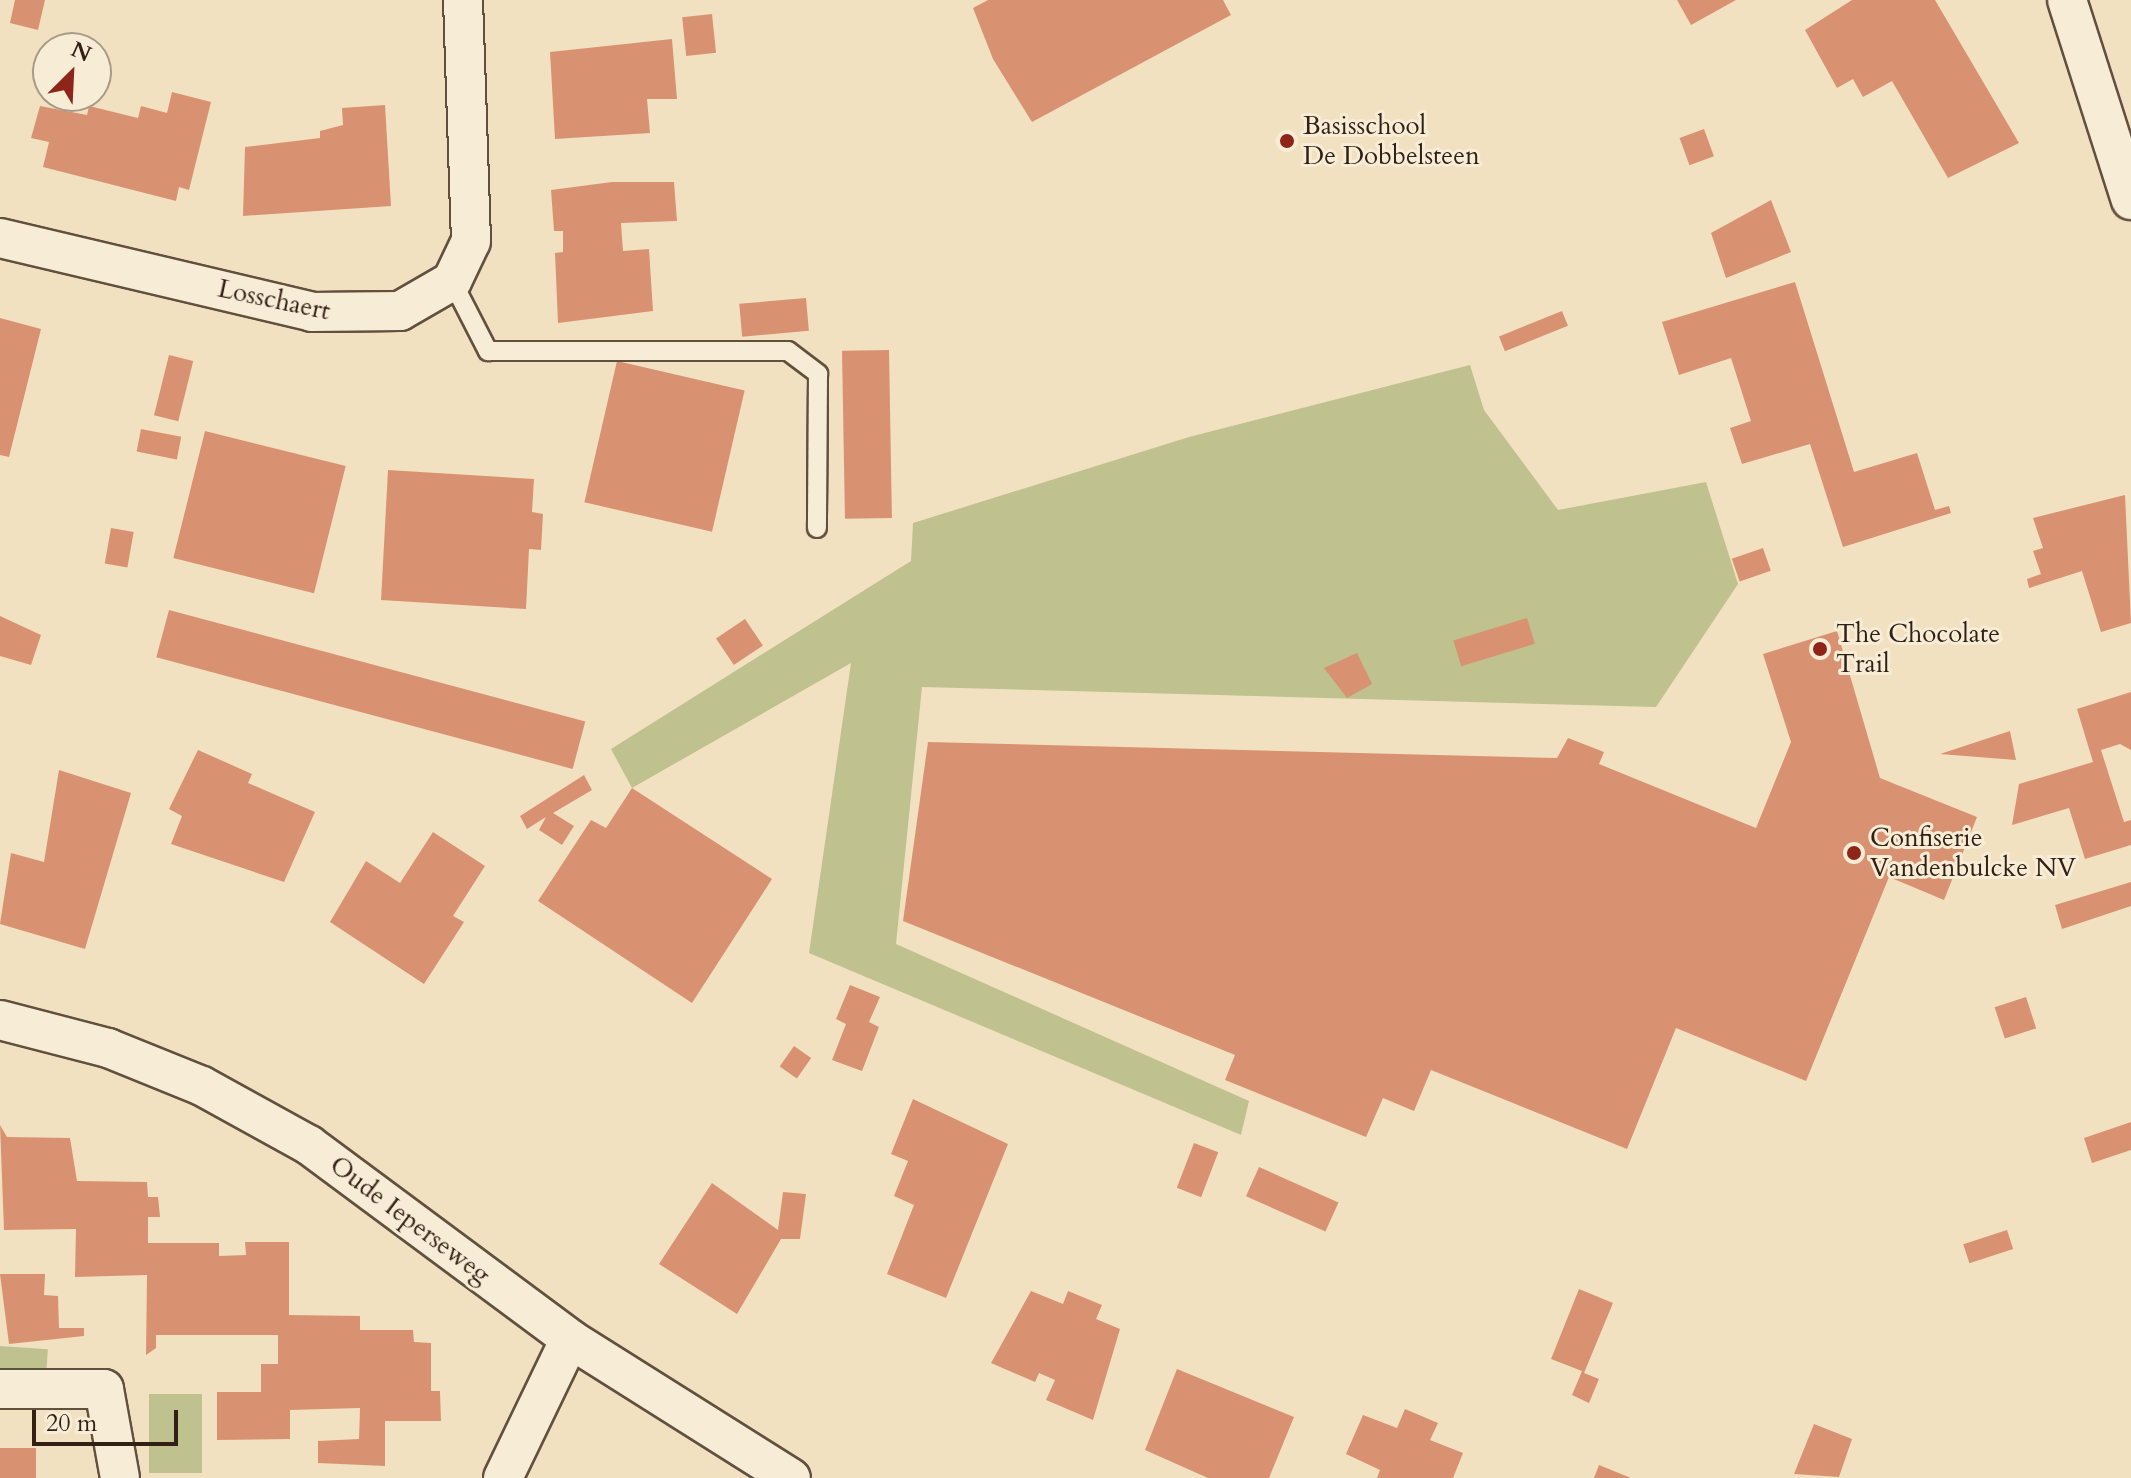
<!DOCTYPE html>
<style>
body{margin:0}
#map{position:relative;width:2131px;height:1478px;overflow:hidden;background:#f2e1c0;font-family:Cardo,serif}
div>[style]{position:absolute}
.green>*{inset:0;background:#bfc18e;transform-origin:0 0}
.building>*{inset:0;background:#d99271;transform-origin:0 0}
.roads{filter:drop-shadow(2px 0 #62503f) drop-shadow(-2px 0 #62503f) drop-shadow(0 2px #62503f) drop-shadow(0 -2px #62503f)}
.lane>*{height:18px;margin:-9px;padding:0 9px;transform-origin:9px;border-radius:9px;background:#f7ecd6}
.street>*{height:38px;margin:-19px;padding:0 19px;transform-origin:19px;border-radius:19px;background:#f7ecd6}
.dots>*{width:22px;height:22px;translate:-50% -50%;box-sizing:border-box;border:4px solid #f7ecd6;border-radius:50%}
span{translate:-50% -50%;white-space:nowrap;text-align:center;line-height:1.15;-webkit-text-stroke:6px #f7ecd6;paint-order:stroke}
.poi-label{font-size:26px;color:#322014}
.left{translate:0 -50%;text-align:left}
.street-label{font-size:26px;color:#322014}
.north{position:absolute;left:32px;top:32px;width:80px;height:80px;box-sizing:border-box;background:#f7ecd6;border:2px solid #a89a88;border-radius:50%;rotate:24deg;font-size:22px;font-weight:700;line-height:32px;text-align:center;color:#322014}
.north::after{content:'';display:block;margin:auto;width:28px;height:36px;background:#8f2418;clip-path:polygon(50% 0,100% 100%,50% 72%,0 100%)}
.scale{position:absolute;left:32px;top:1410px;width:146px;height:36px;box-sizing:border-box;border:4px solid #322014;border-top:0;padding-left:10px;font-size:24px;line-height:28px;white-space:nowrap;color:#322014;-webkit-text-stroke:6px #f7ecd6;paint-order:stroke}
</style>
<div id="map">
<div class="green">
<div style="clip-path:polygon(1470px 365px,1484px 410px,1558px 510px,1706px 482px,1738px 584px,1656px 707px,922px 687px,896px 944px,1249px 1101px,1241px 1135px,809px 953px,851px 663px,632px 788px,611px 749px,911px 561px,913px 523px,1189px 437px)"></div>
<div style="left:0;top:1346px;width:48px;height:25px;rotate:4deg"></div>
<div style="left:149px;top:1394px;width:53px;height:79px"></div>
</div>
<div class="building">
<div style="clip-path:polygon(15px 0,45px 0,38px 30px,10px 23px)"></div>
<div style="clip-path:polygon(988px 0,1223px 0,1231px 15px,1032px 122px,993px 59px,973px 8px)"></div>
<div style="clip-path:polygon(1677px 0,1736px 0,1691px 25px)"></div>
<div style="clip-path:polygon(1852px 0,1935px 0,2019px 143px,1948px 178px,1892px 81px,1863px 97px,1853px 79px,1837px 88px,1805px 30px)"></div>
<div style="left:712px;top:14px;width:39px;height:30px;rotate:84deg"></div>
<div style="clip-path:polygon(672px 39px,677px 99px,647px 99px,650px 133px,555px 139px,550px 52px)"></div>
<div style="clip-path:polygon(172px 92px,211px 102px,189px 190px,179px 187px,176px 201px,43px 167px,49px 142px,31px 138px,40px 106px,87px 115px,89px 106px,138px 118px,141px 106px,167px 113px)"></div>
<div style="clip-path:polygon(385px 105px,391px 206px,243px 216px,245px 147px,320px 138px,320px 131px,343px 125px,342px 108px)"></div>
<div style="left:1704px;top:129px;width:29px;height:26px;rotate:70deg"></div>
<div style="clip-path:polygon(612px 182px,674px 182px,677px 221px,621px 223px,623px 251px,649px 249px,653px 311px,558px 323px,555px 253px,563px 252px,563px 231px,554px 231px,551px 190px)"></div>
<div style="clip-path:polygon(1771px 200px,1791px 252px,1726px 278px,1711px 233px)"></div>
<div style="clip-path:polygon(1795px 282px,1854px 472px,1917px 453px,1935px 510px,1949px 506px,1951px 513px,1843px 547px,1810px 444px,1742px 464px,1730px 428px,1751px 421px,1731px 358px,1679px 375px,1662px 322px)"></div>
<div style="left:806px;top:298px;width:33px;height:67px;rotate:85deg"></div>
<div style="left:1562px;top:311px;width:16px;height:68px;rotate:68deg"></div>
<div style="clip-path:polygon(0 318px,41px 329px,9px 457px,0 455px)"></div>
<div style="left:889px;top:350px;width:168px;height:47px;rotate:89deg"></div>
<div style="left:169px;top:355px;width:25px;height:62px;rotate:14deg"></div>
<div style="left:617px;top:361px;width:131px;height:145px;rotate:13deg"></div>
<div style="left:141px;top:429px;width:41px;height:23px;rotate:11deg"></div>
<div style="left:205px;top:431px;width:145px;height:131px;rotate:14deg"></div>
<div style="clip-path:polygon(388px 470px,534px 479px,532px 512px,543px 514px,541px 550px,529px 549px,526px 609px,381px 600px)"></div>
<div style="clip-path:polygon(2125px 495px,2131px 623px,2101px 632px,2082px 571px,2029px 588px,2027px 579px,2041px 574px,2033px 551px,2043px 548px,2033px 518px)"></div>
<div style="left:111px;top:528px;width:23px;height:36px;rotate:10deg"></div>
<div style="left:1763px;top:548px;width:24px;height:33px;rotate:71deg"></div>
<div style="left:169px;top:610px;width:431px;height:49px;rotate:15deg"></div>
<div style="clip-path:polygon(0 616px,41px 635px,31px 665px,0 656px)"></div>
<div style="left:1527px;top:618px;width:27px;height:77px;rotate:73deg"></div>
<div style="left:745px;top:619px;width:32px;height:35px;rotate:56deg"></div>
<div style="clip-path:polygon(1837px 631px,1880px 778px,1977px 817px,1944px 900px,1889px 877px,1806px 1081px,1676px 1028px,1627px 1149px,1431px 1070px,1414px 1111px,1383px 1098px,1366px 1137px,1225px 1080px,1235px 1055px,903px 921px,928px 742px,1557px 758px,1568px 738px,1604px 752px,1599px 764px,1756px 828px,1791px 742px,1763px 654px)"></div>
<div style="clip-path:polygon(1357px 653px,1372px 684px,1347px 698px,1324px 668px)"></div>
<div style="clip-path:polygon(2131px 692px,2131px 750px,2120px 744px,2101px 750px,2124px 822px,2131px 820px,2131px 845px,2085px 859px,2069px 808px,2012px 825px,2019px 784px,2093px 762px,2077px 709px)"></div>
<div style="clip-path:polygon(2010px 731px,2016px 760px,1940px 754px)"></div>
<div style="clip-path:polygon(198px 750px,252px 774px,248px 783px,315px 812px,284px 882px,171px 844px,182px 816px,169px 809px)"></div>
<div style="clip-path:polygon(59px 770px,131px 793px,85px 949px,0 924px,11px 853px,44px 862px)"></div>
<div style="clip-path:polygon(584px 775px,592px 790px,553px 813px,574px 826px,562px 845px,539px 830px,546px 817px,527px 829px,520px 816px)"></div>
<div style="clip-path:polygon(632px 788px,772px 879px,692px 1003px,538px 901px,591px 820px,606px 828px)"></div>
<div style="clip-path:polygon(433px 832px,485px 866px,453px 916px,464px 922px,424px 984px,330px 922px,366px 861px,400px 883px)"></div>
<div style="clip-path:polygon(2131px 882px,2131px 906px,2062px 929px,2055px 905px)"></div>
<div style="clip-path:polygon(850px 985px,880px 997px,869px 1022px,879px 1027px,862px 1071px,832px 1060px,846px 1024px,836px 1019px)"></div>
<div style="left:2026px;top:997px;width:33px;height:33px;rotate:72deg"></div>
<div style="left:794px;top:1046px;width:21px;height:25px;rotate:35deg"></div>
<div style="clip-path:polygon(913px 1099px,1008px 1144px,946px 1298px,887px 1274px,914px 1205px,894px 1196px,908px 1161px,891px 1154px)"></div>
<div style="clip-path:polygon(2131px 1122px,2131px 1150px,2092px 1163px,2084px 1138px)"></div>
<div style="clip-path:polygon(0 1125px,7px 1137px,70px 1138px,77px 1181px,147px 1182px,148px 1197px,158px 1197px,160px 1217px,148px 1217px,148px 1243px,219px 1243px,219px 1256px,246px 1255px,245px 1242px,289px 1242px,289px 1315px,360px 1316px,360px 1330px,413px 1330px,414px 1342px,431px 1343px,431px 1391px,440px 1391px,441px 1421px,385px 1421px,385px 1466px,318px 1463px,318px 1441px,359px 1439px,360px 1408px,290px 1410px,290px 1439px,217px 1440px,217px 1392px,261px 1392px,261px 1364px,278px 1364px,278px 1335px,156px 1335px,156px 1348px,146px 1355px,147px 1275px,75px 1277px,76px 1229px,4px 1230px)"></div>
<div style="left:1194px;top:1143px;width:26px;height:48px;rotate:21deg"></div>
<div style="left:1259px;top:1167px;width:87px;height:32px;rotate:24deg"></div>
<div style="clip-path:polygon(712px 1183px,778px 1230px,783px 1192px,806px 1194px,800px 1239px,781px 1239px,737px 1314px,659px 1264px)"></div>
<div style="left:2007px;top:1230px;width:20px;height:46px;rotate:72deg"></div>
<div style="clip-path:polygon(0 1274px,45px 1274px,44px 1295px,58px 1296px,59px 1328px,84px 1328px,84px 1336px,9px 1344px)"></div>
<div style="clip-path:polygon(1579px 1289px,1613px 1303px,1584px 1373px,1599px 1379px,1589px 1403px,1572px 1395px,1582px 1371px,1551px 1359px)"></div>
<div style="clip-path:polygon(1031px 1291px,1063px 1304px,1068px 1291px,1102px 1305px,1096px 1319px,1120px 1329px,1093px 1420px,1046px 1400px,1055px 1380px,1039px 1373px,1035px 1382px,991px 1363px)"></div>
<div style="clip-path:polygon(1177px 1369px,1294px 1417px,1269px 1478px,1208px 1478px,1145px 1450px)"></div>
<div style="clip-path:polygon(1405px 1409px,1438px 1423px,1430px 1440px,1463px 1453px,1453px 1478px,1377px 1478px,1380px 1470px,1346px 1454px,1363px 1415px,1397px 1428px)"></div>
<div style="clip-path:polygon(1814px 1424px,1852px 1439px,1839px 1477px,1794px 1474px)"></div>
<div style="left:0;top:1448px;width:36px;height:30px"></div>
<div style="clip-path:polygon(1599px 1465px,1631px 1478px,1594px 1478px)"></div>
</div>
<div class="roads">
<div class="lane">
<div style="left:452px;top:281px;width:79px;rotate:62.8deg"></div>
<div style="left:488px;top:351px;width:300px"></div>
<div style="left:788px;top:351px;width:38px;rotate:37deg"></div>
<div style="left:818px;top:374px;width:154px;rotate:90.4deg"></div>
</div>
<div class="street">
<div style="left:2067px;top:0;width:210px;rotate:72.3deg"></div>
<div style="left:0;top:238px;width:321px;rotate:13.3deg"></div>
<div style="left:312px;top:312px;width:88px;rotate:-0.7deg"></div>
<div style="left:400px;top:311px;width:60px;rotate:-30deg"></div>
<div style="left:452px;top:281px;width:44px;rotate:-64.6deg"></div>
<div style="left:471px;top:241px;width:241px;rotate:-91.9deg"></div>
<div style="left:0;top:1020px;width:112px;rotate:14.5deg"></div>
<div style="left:108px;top:1048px;width:101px;rotate:22deg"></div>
<div style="left:202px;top:1086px;width:122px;rotate:28.9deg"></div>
<div style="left:309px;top:1145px;width:325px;rotate:36.6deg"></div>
<div style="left:570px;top:1339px;width:261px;rotate:32.2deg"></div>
<div style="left:0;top:1389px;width:104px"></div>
<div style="left:104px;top:1389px;width:90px;rotate:79.8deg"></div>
<div style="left:503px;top:1478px;width:154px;rotate:-64.3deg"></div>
</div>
</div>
<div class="dots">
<div style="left:1287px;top:141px;background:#8f2418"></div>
<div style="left:1820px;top:649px;background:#8f2418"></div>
<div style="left:1854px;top:853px;background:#8f2418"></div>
</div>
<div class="poi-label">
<span class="left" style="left:1303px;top:141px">Basisschool<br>De Dobbelsteen</span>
<span class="left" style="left:1836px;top:649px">The Chocolate<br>Trail</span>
<span class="left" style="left:1870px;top:853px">Confiserie<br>Vandenbulcke NV</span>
</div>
<div class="street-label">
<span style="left:274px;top:300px;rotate:12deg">Losschaert</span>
<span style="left:410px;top:1220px;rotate:37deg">Oude Ieperseweg</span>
</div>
<div class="north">N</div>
<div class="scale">20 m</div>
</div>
